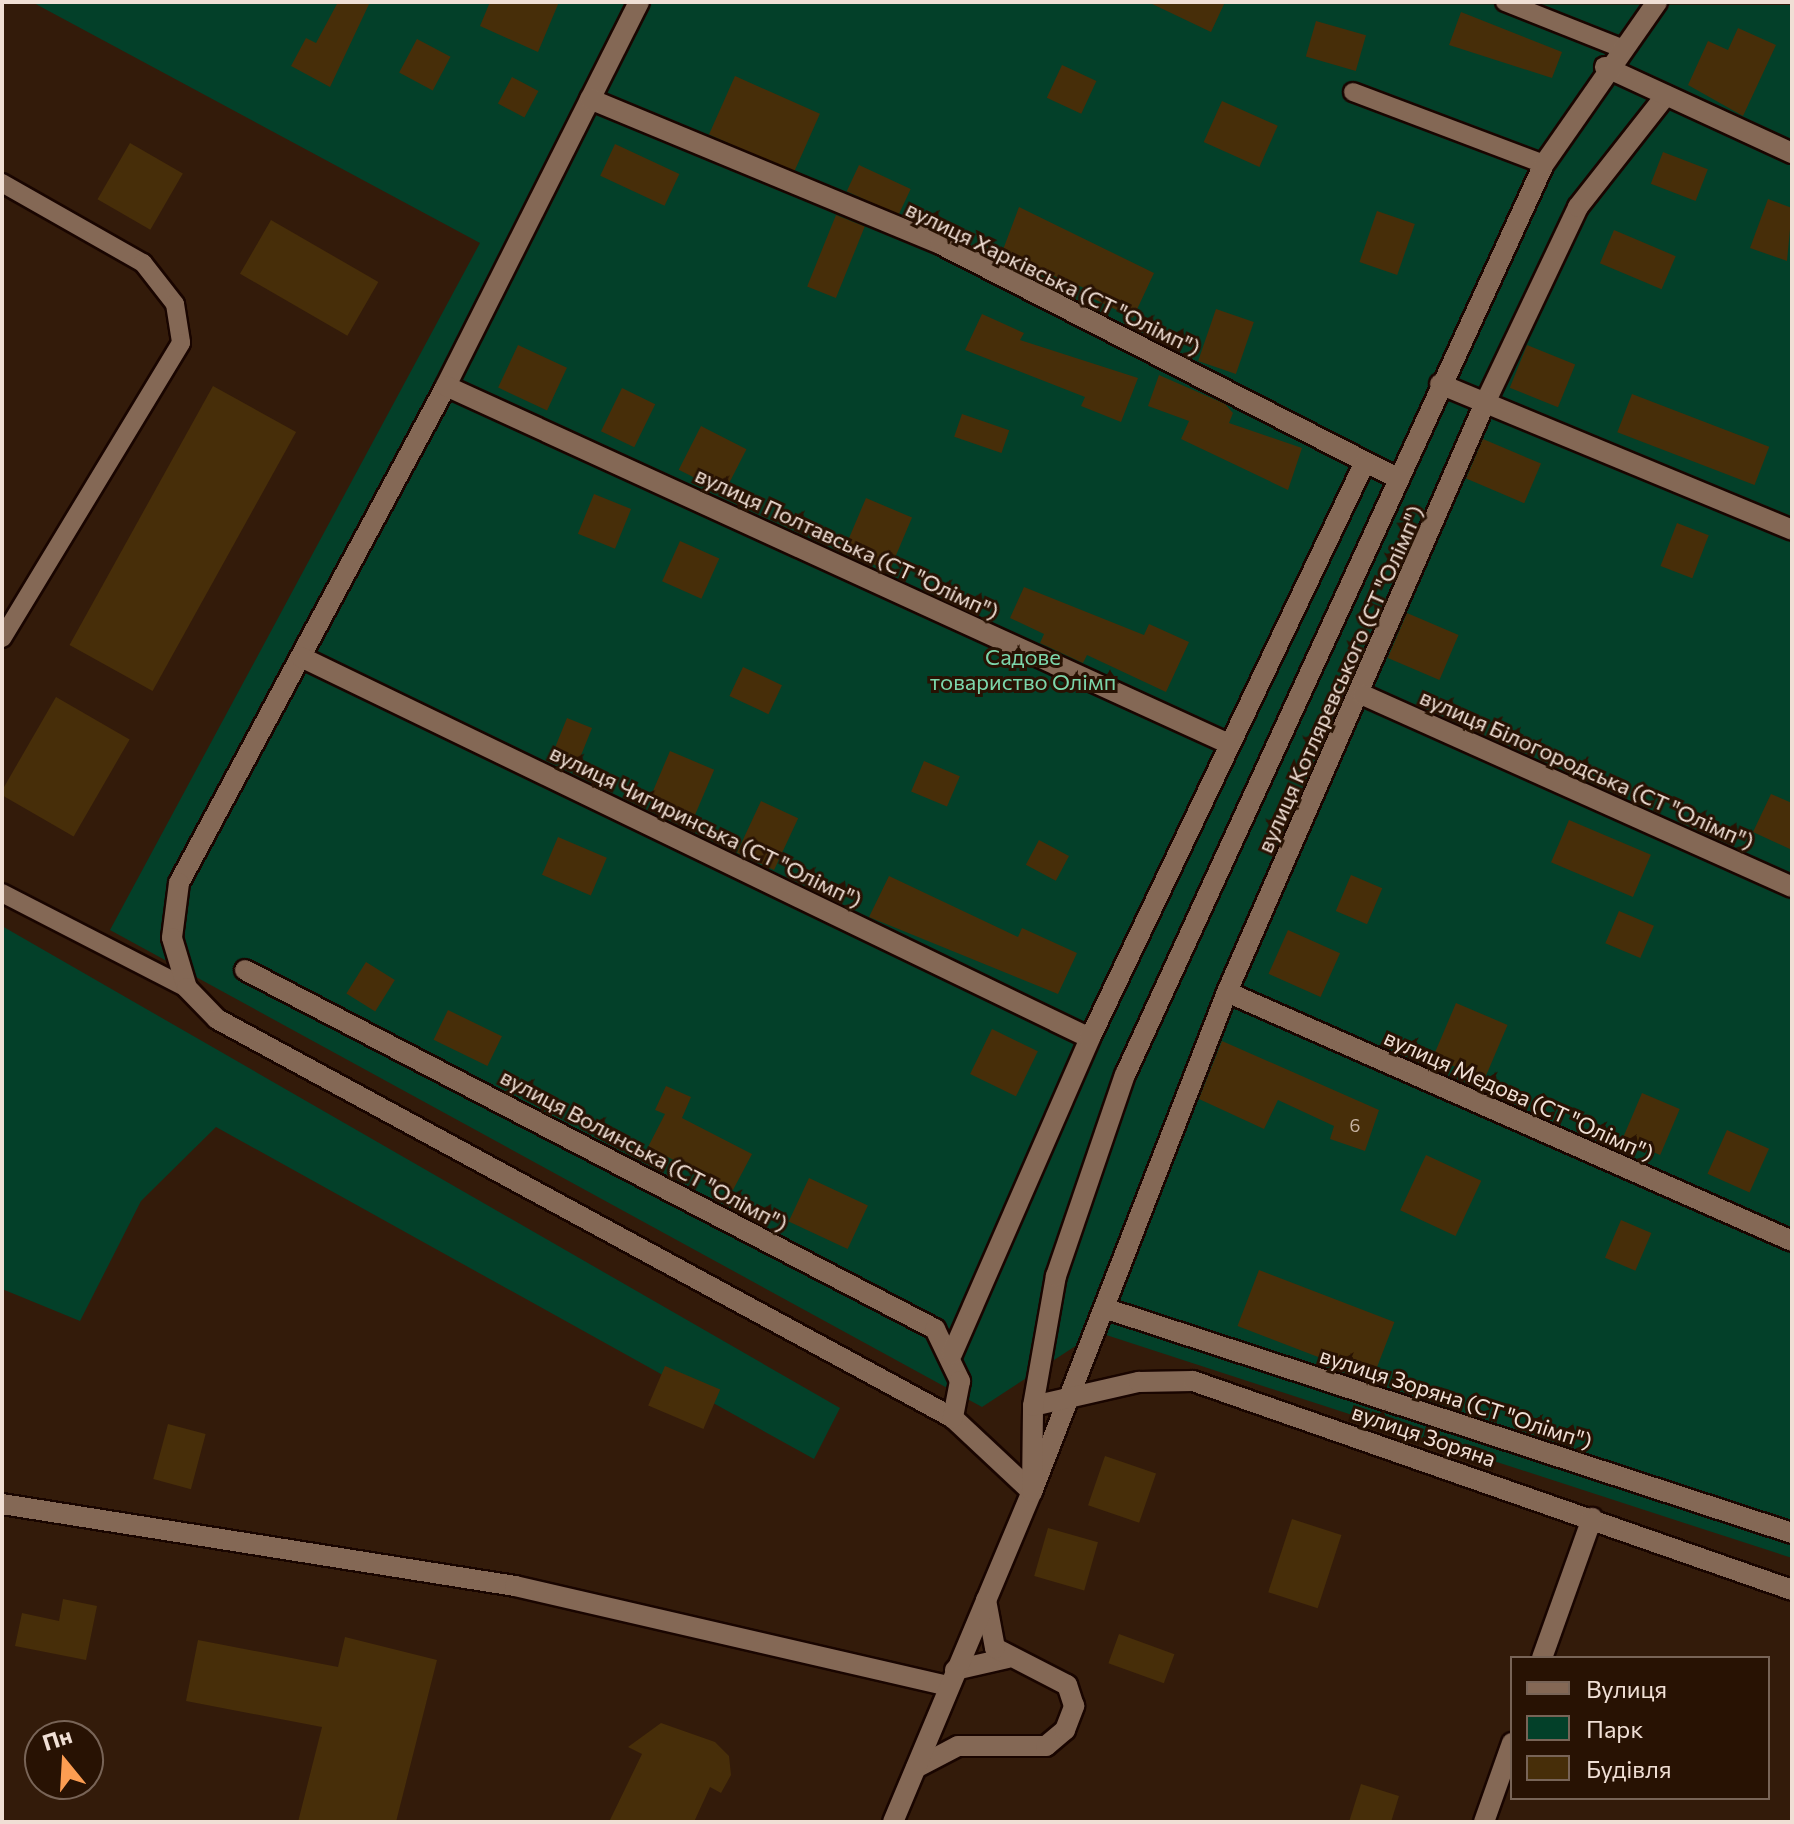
<!DOCTYPE html>
<meta charset="utf-8">
<style>
body{margin:0}
#map{position:relative;width:1794px;height:1824px;overflow:hidden;background:#331b0a;font-family:Commissioner,sans-serif}
div>[style]{position:absolute}
.green>*{inset:0;background:#034029}
.building>*{inset:0;background:#472e09;transform-origin:0 0}
.roads{filter:drop-shadow(2px 0 #190500) drop-shadow(-2px 0 #190500) drop-shadow(0 2px #190500) drop-shadow(0 -2px #190500)}
.service>*{height:18px;margin:-9px;padding:0 9px;transform-origin:9px;border-radius:9px;background:#846855}
.minor>*{height:20px;margin:-10px;padding:0 10px;transform-origin:10px;border-radius:10px;background:#846855}
span{translate:-50% -50%;white-space:nowrap;text-align:center;line-height:1.15;-webkit-text-stroke:6px #281203;paint-order:stroke}
.number-label{font-size:18px;color:#c6b3a2}
.number-label span{-webkit-text-stroke-width:0}
.street-label{font-size:22px;color:#f0dfd5}
.park-label{font-size:22px;color:#7cd6ab}
.frame{position:absolute;inset:0;border:4px solid #f0dfd5;pointer-events:none}
.legend{position:absolute;left:1510px;top:1656px;width:260px;height:144px;box-sizing:border-box;background:#281203;border:2px solid #786457;margin:0;padding:10px 14px;list-style:none;font-size:24px;color:#f0dfd5}
.legend li{display:flex;align-items:center;gap:16px;height:40px}
.legend b{width:40px;border:2px solid #786457}
.north{position:absolute;left:24px;top:1720px;width:80px;height:80px;box-sizing:border-box;background:#281203;border:2px solid #786457;border-radius:50%;rotate:342deg;font-size:22px;font-weight:700;line-height:32px;text-align:center;color:#f0dfd5}
.north::after{content:'';display:block;margin:auto;width:28px;height:36px;background:#fc9d52;clip-path:polygon(50% 0,100% 100%,50% 72%,0 100%)}
</style>
<div id="map">
<div class="green">
<div style="clip-path:polygon(32px 2px,1792px 5px,1792px 1558px,1097px 1332px,982px 1407px,110px 930px,480px 243px)"></div>
<div style="clip-path:polygon(2px 926px,840px 1408px,814px 1459px,216px 1127px,141px 1201px,80px 1321px,2px 1289px)"></div>
</div>
<div class="building">
<div style="clip-path:polygon(338px 2px,370px 2px,330px 87px,291px 66px,306px 38px,316px 43px)"></div>
<div style="clip-path:polygon(490px 2px,559px 2px,538px 52px,480px 26px)"></div>
<div style="clip-path:polygon(1148px 2px,1225px 2px,1211px 32px)"></div>
<div style="clip-path:polygon(1461px 12px,1562px 52px,1552px 78px,1449px 45px)"></div>
<div style="left:1316px;top:21px;width:52px;height:37px;rotate:16deg"></div>
<div style="clip-path:polygon(1738px 28px,1776px 45px,1743px 116px,1688px 85px,1708px 41px,1728px 50px)"></div>
<div style="left:417px;top:39px;width:38px;height:38px;rotate:28deg"></div>
<div style="left:1062px;top:65px;width:38px;height:36px;rotate:25deg"></div>
<div style="left:735px;top:76px;width:93px;height:64px;rotate:24deg"></div>
<div style="left:512px;top:77px;width:30px;height:30px;rotate:28deg"></div>
<div style="left:1222px;top:101px;width:61px;height:45px;rotate:24deg"></div>
<div style="left:130px;top:143px;width:61px;height:65px;rotate:30deg"></div>
<div style="left:615px;top:144px;width:71px;height:35px;rotate:25deg"></div>
<div style="left:1663px;top:152px;width:48px;height:34px;rotate:21deg"></div>
<div style="left:859px;top:165px;width:57px;height:29px;rotate:25deg"></div>
<div style="clip-path:polygon(1768px 199px,1792px 208px,1787px 261px,1750px 248px)"></div>
<div style="clip-path:polygon(1019px 207px,1154px 273px,1133px 318px,1090px 297px,1092px 291px,1001px 255px)"></div>
<div style="left:1377px;top:211px;width:40px;height:54px;rotate:19deg"></div>
<div style="left:836px;top:215px;width:31px;height:77px;rotate:22deg"></div>
<div style="left:271px;top:220px;width:124px;height:62px;rotate:30deg"></div>
<div style="left:1614px;top:230px;width:67px;height:36px;rotate:23deg"></div>
<div style="left:1216px;top:309px;width:40px;height:55px;rotate:19deg"></div>
<div style="clip-path:polygon(982px 314px,1024px 333px,1020px 340px,1138px 378px,1121px 422px,1081px 406px,1085px 397px,965px 350px)"></div>
<div style="left:518px;top:345px;width:54px;height:47px;rotate:25deg"></div>
<div style="left:1527px;top:345px;width:52px;height:46px;rotate:22deg"></div>
<div style="clip-path:polygon(1159px 375px,1225px 404px,1233px 413px,1229px 423px,1302px 448px,1288px 490px,1181px 439px,1189px 421px,1148px 406px)"></div>
<div style="left:213px;top:386px;width:95px;height:296px;rotate:29deg"></div>
<div style="left:622px;top:388px;width:37px;height:48px;rotate:26deg"></div>
<div style="left:1632px;top:394px;width:147px;height:41px;rotate:21deg"></div>
<div style="left:962px;top:414px;width:50px;height:24px;rotate:19deg"></div>
<div style="left:701px;top:426px;width:51px;height:49px;rotate:27deg"></div>
<div style="left:1483px;top:439px;width:63px;height:43px;rotate:23deg"></div>
<div style="left:594px;top:494px;width:40px;height:43px;rotate:22deg"></div>
<div style="left:866px;top:498px;width:50px;height:58px;rotate:23deg"></div>
<div style="left:1677px;top:523px;width:34px;height:46px;rotate:21deg"></div>
<div style="left:680px;top:541px;width:43px;height:44px;rotate:24deg"></div>
<div style="clip-path:polygon(1024px 587px,1144px 635px,1149px 624px,1189px 642px,1166px 692px,1087px 655px,1083px 663px,1040px 643px,1044px 634px,1010px 618px)"></div>
<div style="left:1407px;top:613px;width:56px;height:49px;rotate:23deg"></div>
<div style="left:743px;top:667px;width:43px;height:32px;rotate:25deg"></div>
<div style="left:56px;top:697px;width:85px;height:112px;rotate:30deg"></div>
<div style="left:567px;top:718px;width:27px;height:40px;rotate:22deg"></div>
<div style="left:670px;top:751px;width:48px;height:54px;rotate:23deg"></div>
<div style="left:924px;top:761px;width:39px;height:33px;rotate:23deg"></div>
<div style="clip-path:polygon(1771px 794px,1792px 803px,1792px 850px,1753px 832px)"></div>
<div style="left:761px;top:801px;width:41px;height:57px;rotate:25deg"></div>
<div style="left:1569px;top:820px;width:89px;height:46px;rotate:23deg"></div>
<div style="left:558px;top:837px;width:53px;height:41px;rotate:23deg"></div>
<div style="left:1039px;top:840px;width:34px;height:28px;rotate:28deg"></div>
<div style="left:1351px;top:875px;width:34px;height:39px;rotate:23deg"></div>
<div style="clip-path:polygon(889px 876px,1018px 937px,1022px 928px,1077px 953px,1058px 994px,869px 917px)"></div>
<div style="left:1619px;top:911px;width:38px;height:35px;rotate:23deg"></div>
<div style="left:1288px;top:930px;width:57px;height:48px;rotate:24deg"></div>
<div style="left:366px;top:962px;width:34px;height:37px;rotate:32deg"></div>
<div style="left:1456px;top:1003px;width:56px;height:59px;rotate:23deg"></div>
<div style="left:448px;top:1010px;width:60px;height:33px;rotate:26deg"></div>
<div style="left:992px;top:1029px;width:51px;height:50px;rotate:26deg"></div>
<div style="clip-path:polygon(1222px 1041px,1379px 1110px,1365px 1151px,1330px 1139px,1334px 1126px,1278px 1100px,1264px 1129px,1199px 1099px)"></div>
<div style="clip-path:polygon(666px 1086px,691px 1097px,682px 1118px,752px 1154px,733px 1190px,648px 1147px,665px 1114px,655px 1110px)"></div>
<div style="left:1642px;top:1093px;width:41px;height:50px;rotate:23deg"></div>
<div style="left:1727px;top:1130px;width:46px;height:48px;rotate:24deg"></div>
<div style="left:1426px;top:1155px;width:61px;height:61px;rotate:25deg"></div>
<div style="left:809px;top:1178px;width:65px;height:48px;rotate:25deg"></div>
<div style="left:1621px;top:1220px;width:33px;height:41px;rotate:23deg"></div>
<div style="left:1259px;top:1270px;width:145px;height:60px;rotate:21deg"></div>
<div style="left:665px;top:1366px;width:60px;height:43px;rotate:23deg"></div>
<div style="left:168px;top:1424px;width:39px;height:57px;rotate:15deg"></div>
<div style="left:1105px;top:1456px;width:54px;height:52px;rotate:19deg"></div>
<div style="left:1292px;top:1519px;width:52px;height:77px;rotate:18deg"></div>
<div style="left:1048px;top:1528px;width:52px;height:50px;rotate:16deg"></div>
<div style="clip-path:polygon(63px 1599px,97px 1606px,86px 1660px,15px 1646px,22px 1613px,59px 1621px)"></div>
<div style="left:1119px;top:1634px;width:59px;height:31px;rotate:20deg"></div>
<div style="clip-path:polygon(345px 1637px,437px 1660px,396px 1822px,298px 1822px,322px 1727px,186px 1701px,198px 1640px,338px 1667px)"></div>
<div style="clip-path:polygon(661px 1723px,715px 1742px,729px 1756px,731px 1775px,721px 1793px,710px 1787px,694px 1822px,609px 1822px,642px 1754px,628px 1747px)"></div>
<div style="clip-path:polygon(1361px 1784px,1399px 1796px,1391px 1822px,1349px 1822px)"></div>
</div>
<div class="roads">
<div class="service">
<div style="left:1505px;top:2px;width:125px;rotate:21.6deg"></div>
<div style="left:1353px;top:92px;width:204px;rotate:20.7deg"></div>
<div style="left:2px;top:183px;width:162px;rotate:29.6deg"></div>
<div style="left:143px;top:263px;width:52px;rotate:52deg"></div>
<div style="left:175px;top:304px;width:39px;rotate:81deg"></div>
<div style="left:181px;top:343px;width:345px;rotate:121.2deg"></div>
<div style="left:2px;top:893px;width:208px;rotate:27.2deg"></div>
</div>
<div class="minor">
<div style="left:639px;top:2px;width:430px;rotate:116.7deg"></div>
<div style="left:446px;top:386px;width:564px;rotate:118.25deg"></div>
<div style="left:179px;top:883px;width:55px;rotate:97.3deg"></div>
<div style="left:172px;top:938px;width:52px;rotate:73.3deg"></div>
<div style="left:187px;top:988px;width:43px;rotate:45.9deg"></div>
<div style="left:217px;top:1019px;width:837px;rotate:28.46deg"></div>
<div style="left:953px;top:1418px;width:108px;rotate:43.1deg"></div>
<div style="left:1032px;top:1492px;width:537px;rotate:-68.69deg"></div>
<div style="left:1227px;top:992px;width:643px;rotate:-66.35deg"></div>
<div style="left:1485px;top:403px;width:217px;rotate:-64.6deg"></div>
<div style="left:1578px;top:207px;width:142px;rotate:-51.8deg"></div>
<div style="left:1605px;top:67px;width:206px;rotate:24.7deg"></div>
<div style="left:590px;top:99px;width:379px;rotate:22.5deg"></div>
<div style="left:940px;top:244px;width:516px;rotate:27.11deg"></div>
<div style="left:1440px;top:384px;width:381px;rotate:22.5deg"></div>
<div style="left:446px;top:386px;width:861px;rotate:24.57deg"></div>
<div style="left:301px;top:657px;width:876px;rotate:25.78deg"></div>
<div style="left:1363px;top:695px;width:470px;rotate:24.1deg"></div>
<div style="left:245px;top:970px;width:778px;rotate:27.49deg"></div>
<div style="left:935px;top:1329px;width:58px;rotate:64.3deg"></div>
<div style="left:960px;top:1381px;width:38px;rotate:101deg"></div>
<div style="left:1227px;top:992px;width:617px;rotate:23.78deg"></div>
<div style="left:1104px;top:1308px;width:724px;rotate:18.11deg"></div>
<div style="left:952px;top:1354px;width:345px;rotate:-66.4deg"></div>
<div style="left:1090px;top:1038px;width:638px;rotate:-64.48deg"></div>
<div style="left:1033px;top:1406px;width:109px;rotate:-12.8deg"></div>
<div style="left:1139px;top:1382px;width:54px;rotate:-1.1deg"></div>
<div style="left:1193px;top:1381px;width:634px;rotate:19.23deg"></div>
<div style="left:2px;top:1504px;width:520px;rotate:9.08deg"></div>
<div style="left:515px;top:1586px;width:444px;rotate:13deg"></div>
<div style="left:1542px;top:1658px;width:149px;rotate:-70.3deg"></div>
<div style="left:955px;top:1670px;width:54px;rotate:-12.8deg"></div>
<div style="left:916px;top:1768px;width:47px;rotate:-27.6deg"></div>
<div style="left:958px;top:1746px;width:88px"></div>
<div style="left:1046px;top:1746px;width:25px;rotate:-40deg"></div>
<div style="left:1065px;top:1730px;width:26px;rotate:-69deg"></div>
<div style="left:1074px;top:1706px;width:22px;rotate:-108deg"></div>
<div style="left:1067px;top:1685px;width:81px;rotate:-152.8deg"></div>
<div style="left:995px;top:1648px;width:49px;rotate:-100.6deg"></div>
<div style="left:893px;top:1822px;width:358px;rotate:-67.2deg"></div>
<div style="left:1032px;top:1492px;width:86px;rotate:-89.3deg"></div>
<div style="left:1033px;top:1406px;width:132px;rotate:-80deg"></div>
<div style="left:1056px;top:1276px;width:213px;rotate:-71.1deg"></div>
<div style="left:1125px;top:1075px;width:1003px;rotate:-65.3deg"></div>
<div style="left:1544px;top:164px;width:198px;rotate:-55.1deg"></div>
<div style="left:1484px;top:1822px;width:84px;rotate:-70.5deg"></div>
</div>
</div>
<div class="number-label">
<span style="left:1355px;top:1125px">6</span>
</div>
<div class="street-label">
<span style="left:1053px;top:278px;rotate:26deg">вулиця Харківська (СТ "Олімп")</span>
<span style="left:847px;top:543px;rotate:25deg">вулиця Полтавська (СТ "Олімп")</span>
<span style="left:1340px;top:679px;rotate:-66deg">вулиця Котляревського (СТ "Олімп")</span>
<span style="left:1587px;top:769px;rotate:24deg">вулиця Білогородська (СТ "Олімп")</span>
<span style="left:706px;top:826px;rotate:26deg">вулиця Чигиринська (СТ "Олімп")</span>
<span style="left:1519px;top:1095px;rotate:24deg">вулиця Медова (СТ "Олімп")</span>
<span style="left:644px;top:1150px;rotate:28deg">вулиця Волинська (СТ "Олімп")</span>
<span style="left:1456px;top:1398px;rotate:18deg">вулиця Зоряна (СТ "Олімп")</span>
<span style="left:1424px;top:1435px;rotate:19deg">вулиця Зоряна</span>
</div>
<div class="park-label">
<span style="left:1023px;top:669px">Садове<br>товариство Олімп</span>
</div>
<div class="frame"></div>
<ul class="legend">
<li><b style="height:10px;background:#846855"></b>Вулиця</li>
<li><b style="height:22px;background:#034029"></b>Парк</li>
<li><b style="height:22px;background:#472e09"></b>Будівля</li>
</ul>
<div class="north">Пн</div>
</div>
